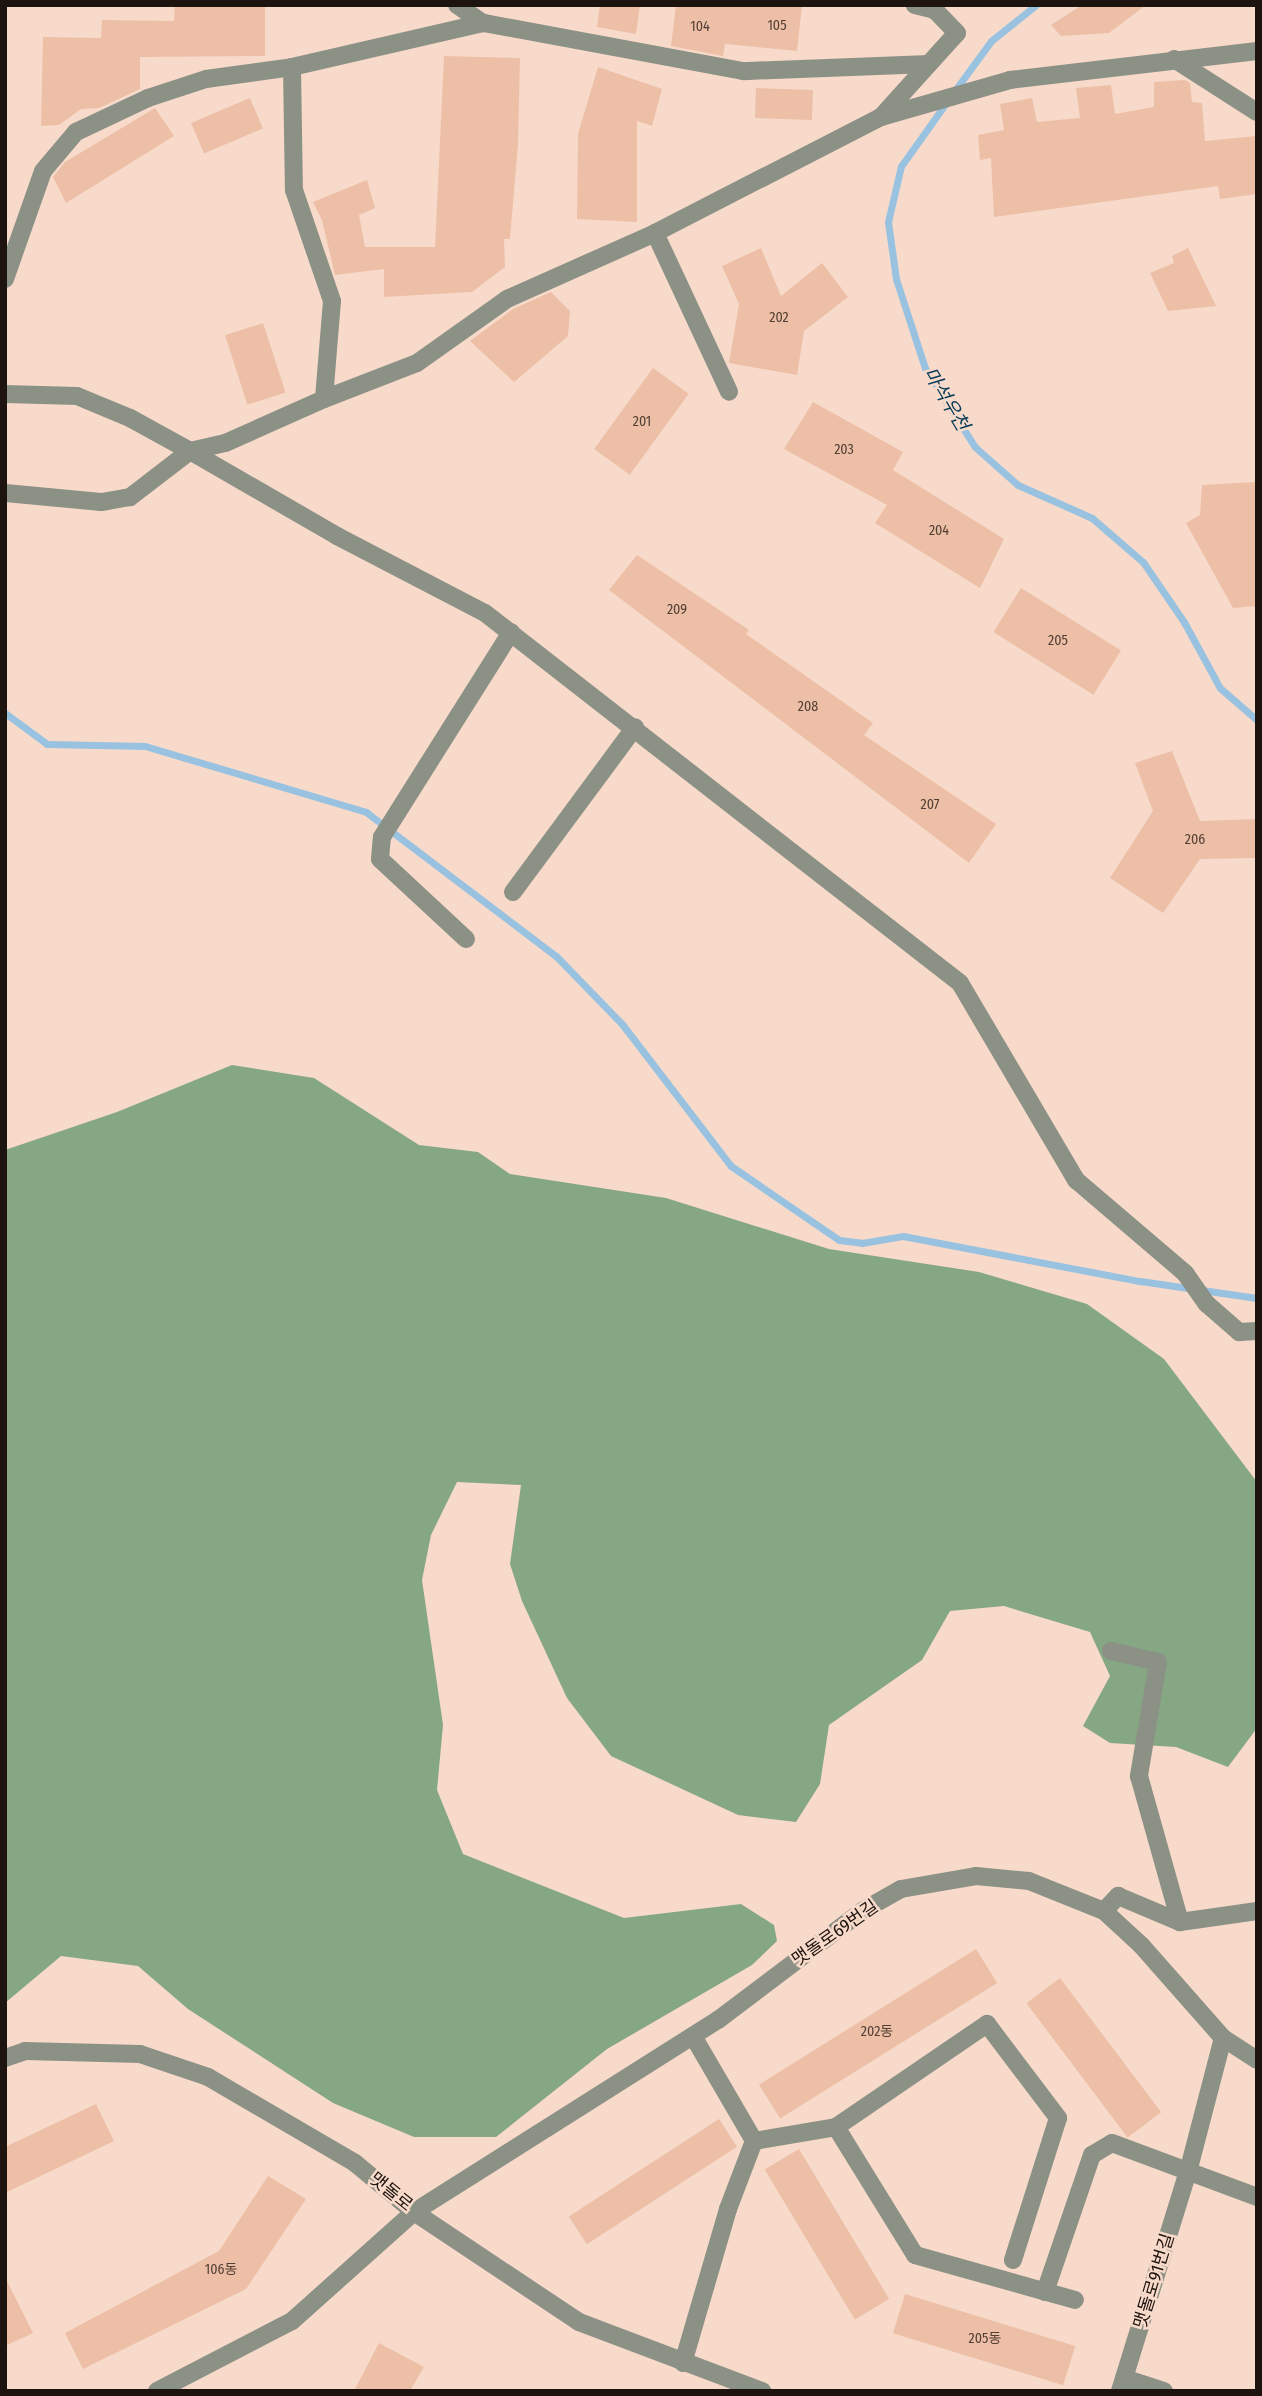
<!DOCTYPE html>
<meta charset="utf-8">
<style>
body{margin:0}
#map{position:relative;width:1262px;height:2396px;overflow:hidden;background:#f8daca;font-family:"Fira Sans Condensed","Noto Sans KR",sans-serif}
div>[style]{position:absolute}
.forest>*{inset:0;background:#86a784}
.stream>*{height:7px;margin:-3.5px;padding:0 3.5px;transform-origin:3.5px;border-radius:3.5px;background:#99c2e1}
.building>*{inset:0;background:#ecbfa6;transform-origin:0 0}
.minor>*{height:18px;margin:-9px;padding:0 9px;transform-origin:9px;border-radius:9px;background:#8c9186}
span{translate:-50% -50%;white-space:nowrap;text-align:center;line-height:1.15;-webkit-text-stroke:5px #f8daca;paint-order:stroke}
.number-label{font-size:14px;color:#523f35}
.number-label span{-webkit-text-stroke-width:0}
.street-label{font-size:18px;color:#1e140f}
.water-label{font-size:19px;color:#043957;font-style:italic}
.frame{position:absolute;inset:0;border:7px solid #1e140f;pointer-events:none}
</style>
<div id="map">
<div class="forest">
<div style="clip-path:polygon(232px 1065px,314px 1078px,419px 1145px,478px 1152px,510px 1174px,666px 1198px,829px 1249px,979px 1272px,1087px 1304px,1164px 1359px,1257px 1482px,1257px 1728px,1228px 1767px,1176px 1747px,1110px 1743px,1083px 1726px,1110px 1676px,1090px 1632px,1004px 1606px,950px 1611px,922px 1660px,829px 1725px,820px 1784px,796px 1822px,738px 1815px,611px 1756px,567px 1698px,522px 1601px,510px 1564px,521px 1485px,457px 1482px,431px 1535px,422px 1580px,443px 1725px,437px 1790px,463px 1854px,624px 1918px,741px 1904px,774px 1925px,777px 1941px,752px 1965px,607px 2049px,496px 2137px,414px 2137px,333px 2103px,188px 2009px,138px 1966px,61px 1956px,5px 2003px,5px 1150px,117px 1112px)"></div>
</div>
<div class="stream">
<div style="left:953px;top:93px;width:64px;rotate:-53.8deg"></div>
<div style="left:991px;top:41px;width:58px;rotate:-38.7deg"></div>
<div style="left:946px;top:103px;width:77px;rotate:125.5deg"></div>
<div style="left:901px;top:166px;width:57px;rotate:103.1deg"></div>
<div style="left:888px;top:222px;width:58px;rotate:82deg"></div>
<div style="left:896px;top:279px;width:94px;rotate:72deg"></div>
<div style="left:925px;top:368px;width:93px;rotate:57.7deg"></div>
<div style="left:975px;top:447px;width:57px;rotate:41.5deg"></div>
<div style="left:1018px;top:485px;width:81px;rotate:24deg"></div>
<div style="left:1092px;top:518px;width:67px;rotate:40.8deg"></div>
<div style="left:1143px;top:562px;width:73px;rotate:55.7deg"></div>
<div style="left:1184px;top:622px;width:75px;rotate:61.4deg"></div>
<div style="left:1220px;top:688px;width:49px;rotate:40.9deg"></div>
<div style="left:5px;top:713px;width:52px;rotate:36.4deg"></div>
<div style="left:47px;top:744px;width:98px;rotate:1.2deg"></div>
<div style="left:145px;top:746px;width:231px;rotate:16.6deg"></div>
<div style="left:366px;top:812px;width:240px;rotate:37.2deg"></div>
<div style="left:557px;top:957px;width:93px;rotate:45.9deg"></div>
<div style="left:622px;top:1024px;width:179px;rotate:52.5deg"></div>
<div style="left:731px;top:1166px;width:131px;rotate:34.4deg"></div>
<div style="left:839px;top:1240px;width:23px;rotate:7deg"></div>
<div style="left:862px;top:1243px;width:42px;rotate:-9.7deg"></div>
<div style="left:903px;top:1236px;width:241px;rotate:10.8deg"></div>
<div style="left:1140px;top:1281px;width:118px;rotate:8.3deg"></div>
</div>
<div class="building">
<div style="clip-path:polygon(175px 5px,265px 5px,265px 56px,140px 57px,140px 89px,99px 108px,81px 109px,59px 125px,41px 126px,43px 37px,101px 38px,102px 20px,174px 21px)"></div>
<div style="clip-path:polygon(600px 5px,640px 5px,636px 34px,597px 27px)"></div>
<div style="clip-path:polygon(676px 5px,802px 5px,797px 51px,725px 44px,723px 56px,671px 46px)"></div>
<div style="clip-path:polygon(1082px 5px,1146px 5px,1109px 33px,1061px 36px,1051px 25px)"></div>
<div style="clip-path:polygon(444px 56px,520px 58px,518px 144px,510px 239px,504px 239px,505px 267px,472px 292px,384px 297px,384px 269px,335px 275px,322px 220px,313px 202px,367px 180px,375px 208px,359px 215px,365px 247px,435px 247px)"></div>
<div style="clip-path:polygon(598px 67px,662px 89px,652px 126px,637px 121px,637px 222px,577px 219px,578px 134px)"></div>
<div style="clip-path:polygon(1185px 80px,1190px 83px,1192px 102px,1202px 103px,1205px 141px,1257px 136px,1257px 194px,1220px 199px,1218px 186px,994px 217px,991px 158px,980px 160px,978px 135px,1004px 130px,1000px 104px,1032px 98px,1037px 122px,1080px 118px,1076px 88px,1111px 85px,1115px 114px,1154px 107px,1154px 82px)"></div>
<div style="left:756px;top:88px;width:57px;height:30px;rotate:2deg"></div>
<div style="left:250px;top:98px;width:33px;height:64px;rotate:67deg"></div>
<div style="clip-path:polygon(155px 108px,174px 136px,66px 203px,53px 177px,65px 162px)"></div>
<div style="clip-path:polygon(761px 248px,781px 296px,822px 263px,848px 297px,804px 331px,797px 375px,729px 363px,739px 304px,722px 266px)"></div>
<div style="clip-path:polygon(1188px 248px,1216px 306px,1168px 311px,1150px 273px,1174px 263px,1172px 256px)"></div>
<div style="clip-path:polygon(551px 292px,570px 311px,568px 336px,514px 382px,470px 341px,513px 309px)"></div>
<div style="left:263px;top:323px;width:73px;height:40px;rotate:72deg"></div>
<div style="left:653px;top:368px;width:44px;height:100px;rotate:36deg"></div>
<div style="clip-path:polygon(813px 402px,903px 452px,893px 470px,1004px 539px,980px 588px,875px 523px,887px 505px,784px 449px)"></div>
<div style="clip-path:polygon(1257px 482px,1257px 606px,1233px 608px,1186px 523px,1200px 515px,1202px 485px)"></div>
<div style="clip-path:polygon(637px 555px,749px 630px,746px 634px,873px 723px,864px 735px,996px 824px,969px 863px,609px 590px)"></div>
<div style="left:1021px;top:588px;width:118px;height:52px;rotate:32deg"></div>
<div style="clip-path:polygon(1172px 751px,1200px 821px,1257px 819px,1257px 858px,1200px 859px,1163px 913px,1110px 878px,1153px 811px,1135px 763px)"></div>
<div style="left:976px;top:1949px;width:40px;height:256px;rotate:58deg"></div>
<div style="left:1060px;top:1978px;width:168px;height:42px;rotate:53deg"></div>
<div style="clip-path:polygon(96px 2104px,114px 2141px,5px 2193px,5px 2147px)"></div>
<div style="left:719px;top:2119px;width:33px;height:179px;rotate:57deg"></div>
<div style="left:799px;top:2149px;width:175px;height:40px;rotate:59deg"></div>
<div style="clip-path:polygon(268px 2176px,306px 2199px,246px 2289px,83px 2369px,65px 2333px,219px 2251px)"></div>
<div style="clip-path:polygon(5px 2277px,33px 2333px,5px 2346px)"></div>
<div style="left:905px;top:2294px;width:178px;height:41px;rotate:17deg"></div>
<div style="clip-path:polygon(379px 2343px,424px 2367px,410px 2391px,354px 2391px)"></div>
</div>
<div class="minor">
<div style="left:457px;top:5px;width:32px;rotate:35deg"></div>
<div style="left:1174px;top:59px;width:98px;rotate:32.6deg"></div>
<div style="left:929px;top:64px;width:186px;rotate:177.8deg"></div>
<div style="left:743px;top:71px;width:264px;rotate:-169.5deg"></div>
<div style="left:483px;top:23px;width:196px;rotate:167deg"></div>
<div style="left:292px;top:67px;width:123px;rotate:89.1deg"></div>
<div style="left:294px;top:190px;width:117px;rotate:71.1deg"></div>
<div style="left:332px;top:301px;width:98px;rotate:94.7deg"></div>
<div style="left:324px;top:399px;width:108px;rotate:156deg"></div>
<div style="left:225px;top:443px;width:36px;rotate:167deg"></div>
<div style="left:190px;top:451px;width:170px;rotate:30deg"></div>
<div style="left:337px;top:536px;width:167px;rotate:27.5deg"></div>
<div style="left:485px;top:613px;width:602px;rotate:37.92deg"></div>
<div style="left:960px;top:983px;width:229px;rotate:59.5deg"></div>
<div style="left:1076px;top:1180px;width:143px;rotate:40.5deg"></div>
<div style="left:1185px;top:1273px;width:38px;rotate:55deg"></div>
<div style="left:1207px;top:1304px;width:43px;rotate:41.2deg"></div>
<div style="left:1239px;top:1332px;width:18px;rotate:-3deg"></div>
<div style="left:881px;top:117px;width:113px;rotate:-47.9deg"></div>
<div style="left:957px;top:33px;width:32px;rotate:-134deg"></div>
<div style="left:935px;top:10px;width:21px;rotate:-166deg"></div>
<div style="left:655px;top:233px;width:175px;rotate:65deg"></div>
<div style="left:5px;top:279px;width:114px;rotate:-70.6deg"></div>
<div style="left:43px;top:171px;width:51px;rotate:-49.8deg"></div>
<div style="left:76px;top:132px;width:80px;rotate:-25.3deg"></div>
<div style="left:148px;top:98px;width:61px;rotate:-18.1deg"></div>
<div style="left:206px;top:79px;width:87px;rotate:-7.9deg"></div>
<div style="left:5px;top:394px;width:72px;rotate:1.6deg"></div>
<div style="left:77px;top:396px;width:57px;rotate:22.5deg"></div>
<div style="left:130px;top:418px;width:68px;rotate:28.8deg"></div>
<div style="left:190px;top:451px;width:76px;rotate:142.5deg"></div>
<div style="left:130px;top:497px;width:29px;rotate:170deg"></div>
<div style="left:101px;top:502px;width:96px;rotate:-174.6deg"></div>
<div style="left:324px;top:399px;width:100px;rotate:-21.2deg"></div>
<div style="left:417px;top:363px;width:110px;rotate:-35.4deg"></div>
<div style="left:507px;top:299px;width:162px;rotate:-24deg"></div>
<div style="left:655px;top:233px;width:254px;rotate:-27.2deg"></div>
<div style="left:881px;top:117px;width:134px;rotate:-16deg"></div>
<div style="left:1010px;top:80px;width:249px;rotate:-6.7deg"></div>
<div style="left:513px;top:892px;width:205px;rotate:-53.5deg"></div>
<div style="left:466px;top:939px;width:117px;rotate:-137.1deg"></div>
<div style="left:380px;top:859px;width:22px;rotate:-85deg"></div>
<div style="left:382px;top:837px;width:242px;rotate:-57.8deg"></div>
<div style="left:1111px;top:1651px;width:48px;rotate:13.2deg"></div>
<div style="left:1158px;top:1662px;width:116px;rotate:99.5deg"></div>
<div style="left:1139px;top:1776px;width:152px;rotate:74.3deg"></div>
<div style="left:1104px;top:1911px;width:21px;rotate:-47deg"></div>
<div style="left:1118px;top:1896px;width:67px;rotate:22.8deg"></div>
<div style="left:1180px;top:1922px;width:78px;rotate:-8.1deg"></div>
<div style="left:693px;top:2036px;width:121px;rotate:59.8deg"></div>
<div style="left:5px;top:2058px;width:21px;rotate:-19deg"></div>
<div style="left:25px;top:2051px;width:115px;rotate:1.5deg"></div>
<div style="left:140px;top:2054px;width:72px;rotate:18.7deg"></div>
<div style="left:208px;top:2077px;width:170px;rotate:30.3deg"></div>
<div style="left:355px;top:2163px;width:77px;rotate:39.7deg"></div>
<div style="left:414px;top:2212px;width:198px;rotate:33.7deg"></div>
<div style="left:579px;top:2322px;width:196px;rotate:20.7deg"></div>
<div style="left:836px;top:2127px;width:150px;rotate:58.3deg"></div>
<div style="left:915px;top:2255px;width:166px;rotate:15.7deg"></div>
<div style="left:1045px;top:2292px;width:145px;rotate:-71.1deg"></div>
<div style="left:1092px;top:2155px;width:23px;rotate:-31deg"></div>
<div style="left:1112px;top:2143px;width:155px;rotate:20.4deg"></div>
<div style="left:683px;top:2363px;width:160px;rotate:-73.7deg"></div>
<div style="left:728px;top:2209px;width:73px;rotate:-69.1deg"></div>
<div style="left:754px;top:2141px;width:83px;rotate:-9.7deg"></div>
<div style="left:836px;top:2127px;width:183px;rotate:-34.3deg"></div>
<div style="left:987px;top:2024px;width:118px;rotate:52.9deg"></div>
<div style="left:1058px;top:2118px;width:149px;rotate:107.6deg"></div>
<div style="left:1124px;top:2378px;width:42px;rotate:18deg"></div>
<div style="left:157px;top:2391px;width:152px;rotate:-27.4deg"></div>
<div style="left:292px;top:2321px;width:164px;rotate:-41.8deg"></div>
<div style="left:414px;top:2212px;width:360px;rotate:-32.3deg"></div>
<div style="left:718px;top:2020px;width:181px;rotate:-37.1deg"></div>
<div style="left:862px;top:1911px;width:45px;rotate:-29.4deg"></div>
<div style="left:901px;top:1889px;width:76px;rotate:-9.8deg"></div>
<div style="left:976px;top:1876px;width:53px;rotate:5.4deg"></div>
<div style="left:1029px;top:1881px;width:81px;rotate:21.8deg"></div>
<div style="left:1104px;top:1911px;width:50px;rotate:42.6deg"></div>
<div style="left:1141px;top:1945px;width:124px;rotate:48.6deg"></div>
<div style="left:1223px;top:2038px;width:40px;rotate:32.9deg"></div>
<div style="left:1120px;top:2391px;width:229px;rotate:-72.8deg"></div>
<div style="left:1188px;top:2172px;width:138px;rotate:-75.4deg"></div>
</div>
<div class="number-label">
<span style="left:777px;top:26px">105</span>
<span style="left:700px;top:27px">104</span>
<span style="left:779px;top:318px">202</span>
<span style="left:642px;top:422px">201</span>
<span style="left:844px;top:450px">203</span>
<span style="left:939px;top:531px">204</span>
<span style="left:677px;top:610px">209</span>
<span style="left:1058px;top:641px">205</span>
<span style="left:808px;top:707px">208</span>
<span style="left:930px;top:805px">207</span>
<span style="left:1195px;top:840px">206</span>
<span style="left:877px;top:2032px">202동</span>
<span style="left:221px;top:2270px">106동</span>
<span style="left:985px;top:2339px">205동</span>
</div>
<div class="street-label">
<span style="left:835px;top:1933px;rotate:-35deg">맷돌로69번길</span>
<span style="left:391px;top:2192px;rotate:39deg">맷돌로</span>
<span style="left:1154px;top:2281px;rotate:-73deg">맷돌로91번길</span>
</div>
<div class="water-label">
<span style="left:946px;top:399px;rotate:59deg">마석우천</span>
</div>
<div class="frame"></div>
</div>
